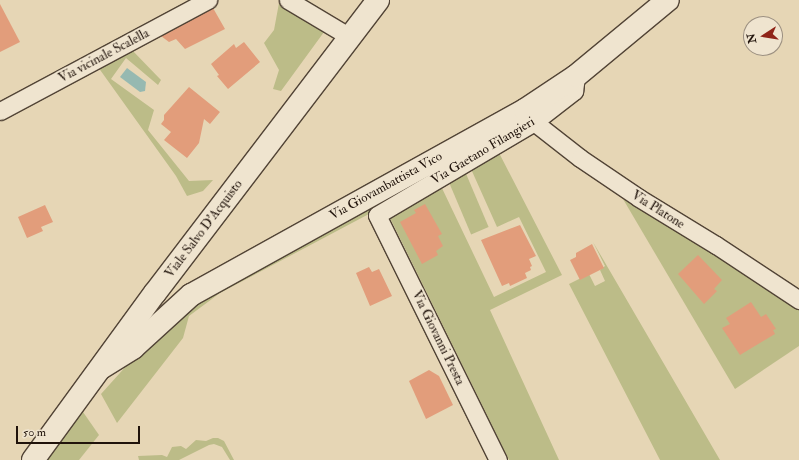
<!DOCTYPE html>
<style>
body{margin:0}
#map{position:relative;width:799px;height:460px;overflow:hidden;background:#e6d6b5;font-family:"IM FELL Double Pica",serif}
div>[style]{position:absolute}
.green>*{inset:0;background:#bcbc88;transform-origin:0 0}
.water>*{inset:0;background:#96b9b1}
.building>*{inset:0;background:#e29d7b}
.roads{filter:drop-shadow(1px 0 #524436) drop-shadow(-1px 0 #524436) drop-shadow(0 1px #524436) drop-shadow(0 -1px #524436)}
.street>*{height:17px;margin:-8.5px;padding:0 8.5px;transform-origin:8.5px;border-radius:8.5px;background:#efe4cf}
.secondary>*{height:22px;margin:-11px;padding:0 11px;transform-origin:11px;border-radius:11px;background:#efe4cf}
span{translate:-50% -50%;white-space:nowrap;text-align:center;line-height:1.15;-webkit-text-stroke:3px #efe4cf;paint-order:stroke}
.street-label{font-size:13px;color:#20130b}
.north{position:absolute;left:743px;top:16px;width:40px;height:40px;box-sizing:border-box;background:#efe4cf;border:1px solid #9c9081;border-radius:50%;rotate:258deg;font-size:11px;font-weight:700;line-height:16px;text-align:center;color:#20130b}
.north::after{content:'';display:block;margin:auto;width:14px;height:18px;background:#8f2418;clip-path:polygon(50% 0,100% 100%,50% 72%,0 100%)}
.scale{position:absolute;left:16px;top:426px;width:124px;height:18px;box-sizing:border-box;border:2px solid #20130b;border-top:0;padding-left:5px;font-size:12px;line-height:14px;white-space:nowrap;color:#20130b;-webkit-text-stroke:3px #efe4cf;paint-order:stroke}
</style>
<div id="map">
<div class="green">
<div style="clip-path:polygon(279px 3px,324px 32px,281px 91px,273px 89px,279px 70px,264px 43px,274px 30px)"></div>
<div style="clip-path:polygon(130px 48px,161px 80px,158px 85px,126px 58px,111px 79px,154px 110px,148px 130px,189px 181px,213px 180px,203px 191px,187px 196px,176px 176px,98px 67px)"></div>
<div style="clip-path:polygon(497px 149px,562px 275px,490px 310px,559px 460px,509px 460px,389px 216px,440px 184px,494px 297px,546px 272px,519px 217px,497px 227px,471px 169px)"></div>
<div style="clip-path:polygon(439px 165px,384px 206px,220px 293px,189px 316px,183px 338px,117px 423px,101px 394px,137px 354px,188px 310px,215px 292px)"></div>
<div style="left:464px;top:169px;width:63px;height:19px;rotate:67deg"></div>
<div style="clip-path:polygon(623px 199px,799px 306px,799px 346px,735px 389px)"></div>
<div style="clip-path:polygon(593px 242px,720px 460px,660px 460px,569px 284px,589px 274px,595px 286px,605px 281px,600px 270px,605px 266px)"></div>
<div style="clip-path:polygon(83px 412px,99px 435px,79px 460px,46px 460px)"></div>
<div style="clip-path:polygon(213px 438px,218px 438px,224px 441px,234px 460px,230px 460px,222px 447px,214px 444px,209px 445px,179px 460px,139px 460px,138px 456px,162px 455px,167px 457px,172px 447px,181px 446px,186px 449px,196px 440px,206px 441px)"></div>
</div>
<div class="water">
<div style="clip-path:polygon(127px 68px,146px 82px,145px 91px,140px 92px,120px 77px)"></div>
</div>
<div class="building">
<div style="clip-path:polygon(0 4px,20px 42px,0 52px)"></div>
<div style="clip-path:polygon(213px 8px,225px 29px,185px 49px,176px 39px,169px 42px,161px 36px)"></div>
<div style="clip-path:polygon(244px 42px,260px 62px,228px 89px,217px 76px,219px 75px,211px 64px,234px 44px,236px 48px)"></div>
<div style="clip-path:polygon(189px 87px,220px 112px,210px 124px,204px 119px,199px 143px,187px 158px,164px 140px,171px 132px,161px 124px,164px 120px,164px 115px)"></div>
<div style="clip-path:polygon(425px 204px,442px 234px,438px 236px,443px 246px,436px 251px,438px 255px,422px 264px,400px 222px,416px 213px,414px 210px)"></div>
<div style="clip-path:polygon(45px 205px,53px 222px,41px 227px,43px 231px,27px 238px,18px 217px)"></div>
<div style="clip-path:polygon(520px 225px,536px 256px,529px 259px,532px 266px,530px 267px,531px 270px,525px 273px,527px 278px,510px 286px,509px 283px,502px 286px,481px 240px)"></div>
<div style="clip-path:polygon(592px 244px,604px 268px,580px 280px,570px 260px,576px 257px,576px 253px)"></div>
<div style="clip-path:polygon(698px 255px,722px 280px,714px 289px,717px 291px,704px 304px,678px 274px)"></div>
<div style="clip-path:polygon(369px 267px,372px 272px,379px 269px,392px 296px,370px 306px,356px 273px)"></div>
<div style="clip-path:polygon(751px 302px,761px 317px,766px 314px,776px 329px,773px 330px,775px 334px,740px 355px,722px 328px,730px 324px,726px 318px)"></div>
<div style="clip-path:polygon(429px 370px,439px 376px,453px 405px,426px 419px,409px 381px)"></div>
</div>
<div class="roads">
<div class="street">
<div style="left:288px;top:0;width:72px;rotate:30.8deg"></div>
<div style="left:0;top:111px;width:236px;rotate:-28.1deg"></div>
<div style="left:528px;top:113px;width:11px;rotate:56deg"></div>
<div style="left:534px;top:122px;width:58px;rotate:38deg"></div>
<div style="left:580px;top:158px;width:71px;rotate:34.1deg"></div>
<div style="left:639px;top:198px;width:90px;rotate:31.4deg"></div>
<div style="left:716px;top:245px;width:100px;rotate:33.5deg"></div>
<div style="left:498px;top:460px;width:273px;rotate:-116.3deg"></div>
<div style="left:377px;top:215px;width:182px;rotate:-30.6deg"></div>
<div style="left:534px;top:122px;width:51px;rotate:-37.8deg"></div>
<div style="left:574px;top:91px;width:15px;rotate:-82deg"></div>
</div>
<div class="secondary">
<div style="left:101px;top:368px;width:38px;rotate:-32deg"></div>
<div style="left:133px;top:348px;width:79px;rotate:-42.4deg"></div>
<div style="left:191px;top:295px;width:382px;rotate:-29deg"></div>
<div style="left:525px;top:110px;width:61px;rotate:-33.7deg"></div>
<div style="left:576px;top:76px;width:119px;rotate:-39.6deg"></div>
<div style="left:33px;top:460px;width:207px;rotate:-53.9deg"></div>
<div style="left:155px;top:293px;width:368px;rotate:-52.7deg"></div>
</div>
</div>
<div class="street-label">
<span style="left:104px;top:56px;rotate:-28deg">Via vicinale Scalella</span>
<span style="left:483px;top:151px;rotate:-31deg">Via Gaetano Filangieri</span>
<span style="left:386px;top:186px;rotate:-29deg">Via Giovambattista Vico</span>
<span style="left:658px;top:210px;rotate:32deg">Via Platone</span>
<span style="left:204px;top:229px;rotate:-53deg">Viale Salvo D'Acquisto</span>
<span style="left:438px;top:338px;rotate:64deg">Via Giovanni Presta</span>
</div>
<div class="north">N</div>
<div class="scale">50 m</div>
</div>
